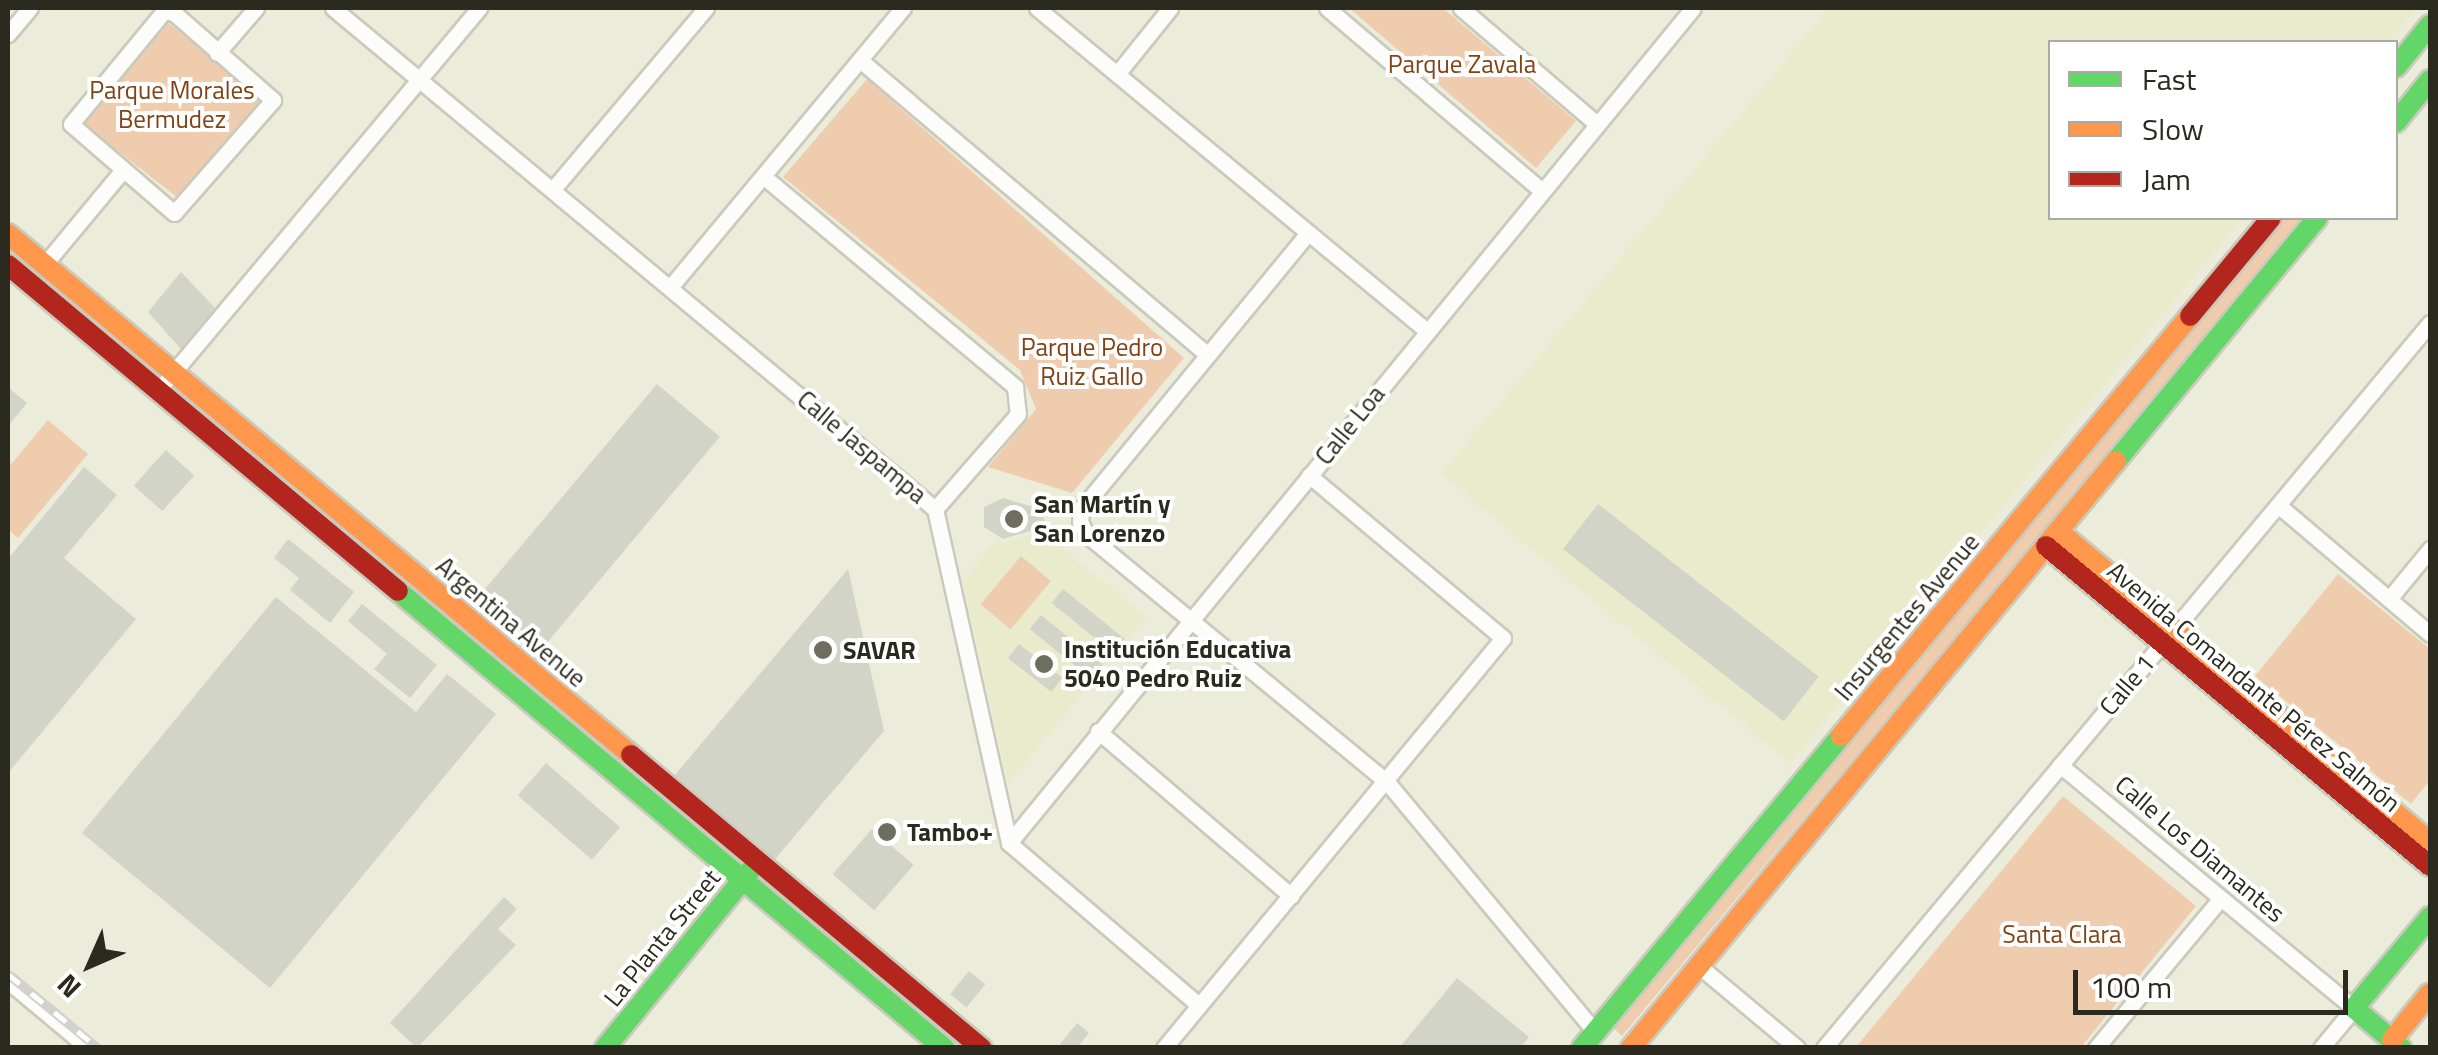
<!DOCTYPE html>
<meta charset="utf-8">
<style>
body{margin:0}
#map{position:relative;width:2438px;height:1055px;overflow:hidden;background:#ececdb;font-family:"Titillium Web",sans-serif}
div>[style]{position:absolute}
.built>*{inset:0;background:#eaeacd}
.green>*{inset:0;background:#f0ccae;transform-origin:0 0}
.building>*{inset:0;background:#d1d4c7;transform-origin:0 0}
.roads{filter:drop-shadow(2px 0 #cacabc) drop-shadow(-2px 0 #cacabc) drop-shadow(0 2px #cacabc) drop-shadow(0 -2px #cacabc)}
.street>*{height:15px;margin:-7.5px;padding:0 7.5px;transform-origin:7.5px;border-radius:7.5px;background:#fcfcfa}
.fast>*{height:20px;margin:-10px;padding:0 10px;transform-origin:10px;border-radius:10px;background:#63d668}
.slow>*{height:20px;margin:-10px;padding:0 10px;transform-origin:10px;border-radius:10px;background:#ff974d}
.jam>*{height:20px;margin:-10px;padding:0 10px;transform-origin:10px;border-radius:10px;background:#b3261e}
.rail>*{height:9px;margin-top:-4.5px;transform-origin:0;background:repeating-linear-gradient(90deg,#fff 0 15px,#d1d1cd 0 30px);box-sizing:border-box;border-block:2px solid #d1d1cd}
.dots>*{width:28px;height:28px;translate:-50% -50%;box-sizing:border-box;border:5px solid #fff;border-radius:50%}
span{translate:-50% -50%;white-space:nowrap;text-align:center;line-height:1.15;-webkit-text-stroke:8px #fff;paint-order:stroke}
.park-label{font-size:25px;color:#814215}
.street-label{font-size:25px;color:#2a2a1e}
.poi-label{font-size:25px;color:#2a2a1e;font-weight:700}
.left{translate:0 -50%;text-align:left}
.frame{position:absolute;inset:0;border:10px solid #2a2a1e;pointer-events:none}
.legend{position:absolute;left:2048px;top:40px;width:350px;height:180px;box-sizing:border-box;background:#fff;border:2px solid #aaaaa5;margin:0;padding:12px 18px;list-style:none;font-size:30px;color:#2a2a1e}
.legend li{display:flex;align-items:center;gap:20px;height:50px}
.legend b{width:50px;border:2px solid #aaaaa5}
.north{position:absolute;left:40px;top:915px;width:100px;height:100px;-webkit-text-stroke:8px #fff;paint-order:stroke;rotate:225deg;font-size:28px;font-weight:700;line-height:40px;text-align:center;color:#2a2a1e}
.north::after{content:'';display:block;margin:auto;width:35px;height:45px;background:#2a2a1e;clip-path:polygon(50% 0,100% 100%,50% 72%,0 100%)}
.scale{position:absolute;left:2073px;top:970px;width:275px;height:45px;box-sizing:border-box;border:5px solid #2a2a1e;border-top:0;padding-left:12px;font-size:30px;line-height:35px;white-space:nowrap;color:#2a2a1e;-webkit-text-stroke:8px #fff;paint-order:stroke}
</style>
<div id="map">
<div class="built">
<div style="clip-path:polygon(1829px 8px,2417px 8px,2388px 42px,2050px 42px,2050px 218px,2243px 218px,1790px 763px,1441px 474px)"></div>
<div style="clip-path:polygon(1054px 527px,1057px 544px,1147px 617px,1008px 783px,963px 582px,990px 547px)"></div>
</div>
<div class="green">
<div style="clip-path:polygon(1349px 8px,1443px 8px,1576px 121px,1536px 168px)"></div>
<div style="left:162px;top:18px;width:128px;height:132px;rotate:38deg"></div>
<div style="clip-path:polygon(867px 79px,1184px 358px,1072px 493px,988px 467px,1036px 409px,1020px 370px,783px 177px)"></div>
<div style="clip-path:polygon(2283px 218px,2304px 218px,1622px 1036px,1612px 1027px)"></div>
<div style="clip-path:polygon(48px 420px,88px 454px,18px 538px,8px 529px,8px 468px)"></div>
<div style="left:1021px;top:556px;width:39px;height:63px;rotate:40deg"></div>
<div style="clip-path:polygon(2338px 574px,2430px 649px,2430px 780px,2411px 804px,2255px 676px)"></div>
<div style="clip-path:polygon(2063px 796px,2196px 906px,2081px 1047px,1856px 1047px)"></div>
</div>
<div class="building">
<div style="clip-path:polygon(181px 272px,215px 308px,181px 349px,148px 312px)"></div>
<div style="left:657px;top:384px;width:82px;height:276px;rotate:40deg"></div>
<div style="clip-path:polygon(8px 387px,27px 403px,8px 426px)"></div>
<div style="left:166px;top:450px;width:38px;height:48px;rotate:42deg"></div>
<div style="clip-path:polygon(84px 467px,117px 495px,64px 558px,136px 619px,8px 773px,8px 559px)"></div>
<div style="clip-path:polygon(1003px 498px,1044px 510px,1044px 527px,1003px 539px,984px 527px,984px 507px)"></div>
<div style="left:1598px;top:504px;width:280px;height:57px;rotate:38deg"></div>
<div style="clip-path:polygon(288px 539px,354px 592px,330px 623px,290px 590px,299px 578px,274px 558px)"></div>
<div style="clip-path:polygon(848px 569px,884px 731px,775px 859px,675px 775px)"></div>
<div style="left:1063px;top:589px;width:79px;height:18px;rotate:39deg"></div>
<div style="clip-path:polygon(276px 597px,416px 712px,447px 674px,496px 714px,270px 988px,82px 833px)"></div>
<div style="clip-path:polygon(362px 604px,437px 665px,410px 698px,374px 669px,387px 654px,348px 621px)"></div>
<div style="left:1041px;top:615px;width:79px;height:18px;rotate:39deg"></div>
<div style="left:1019px;top:644px;width:55px;height:18px;rotate:38deg"></div>
<div style="left:546px;top:763px;width:98px;height:43px;rotate:41deg"></div>
<div style="left:872px;top:829px;width:55px;height:60px;rotate:41deg"></div>
<div style="clip-path:polygon(504px 897px,517px 909px,498px 929px,516px 945px,417px 1048px,390px 1023px)"></div>
<div style="left:969px;top:971px;width:21px;height:30px;rotate:39deg"></div>
<div style="clip-path:polygon(1457px 978px,1529px 1037px,1520px 1048px,1399px 1048px)"></div>
<div style="clip-path:polygon(1077px 1023px,1089px 1033px,1077px 1048px,1057px 1048px)"></div>
</div>
<div class="roads">
<div class="street">
<div style="left:333px;top:8px;width:783px;rotate:39.77deg"></div>
<div style="left:935px;top:509px;width:342px;rotate:77.5deg"></div>
<div style="left:1009px;top:843px;width:250px;rotate:40.5deg"></div>
<div style="left:1037px;top:8px;width:506px;rotate:39.63deg"></div>
<div style="left:1327px;top:8px;width:282px;rotate:40.4deg"></div>
<div style="left:1461px;top:8px;width:179px;rotate:40.5deg"></div>
<div style="left:164px;top:11px;width:10px;rotate:11deg"></div>
<div style="left:174px;top:13px;width:132px;rotate:41.3deg"></div>
<div style="left:273px;top:100px;width:150px;rotate:131.2deg"></div>
<div style="left:174px;top:213px;width:136px;rotate:-139.2deg"></div>
<div style="left:71px;top:124px;width:146px;rotate:-50.5deg"></div>
<div style="left:8px;top:34px;width:34px;rotate:-50deg"></div>
<div style="left:217px;top:53px;width:60px;rotate:-49.1deg"></div>
<div style="left:860px;top:60px;width:456px;rotate:40.3deg"></div>
<div style="left:1117px;top:74px;width:85px;rotate:-51.2deg"></div>
<div style="left:763px;top:176px;width:329px;rotate:39.9deg"></div>
<div style="left:1015px;top:387px;width:27px;rotate:84deg"></div>
<div style="left:1018px;top:414px;width:126px;rotate:131.1deg"></div>
<div style="left:553px;top:189px;width:237px;rotate:-49.8deg"></div>
<div style="left:1308px;top:233px;width:357px;rotate:129.4deg"></div>
<div style="left:1081px;top:509px;width:13px;rotate:94deg"></div>
<div style="left:1080px;top:522px;width:13px;rotate:63deg"></div>
<div style="left:1086px;top:534px;width:390px;rotate:39.5deg"></div>
<div style="left:1387px;top:782px;width:325px;rotate:50.2deg"></div>
<div style="left:44px;top:265px;width:122px;rotate:-50.3deg"></div>
<div style="left:672px;top:285px;width:361px;rotate:-50.2deg"></div>
<div style="left:167px;top:380px;width:486px;rotate:-50deg"></div>
<div style="left:2278px;top:505px;width:199px;rotate:40.3deg"></div>
<div style="left:2389px;top:599px;width:65px;rotate:-50.6deg"></div>
<div style="left:1098px;top:731px;width:254px;rotate:40.5deg"></div>
<div style="left:2060px;top:765px;width:381px;rotate:39.6deg"></div>
<div style="left:2354px;top:1008px;width:52px;rotate:129.5deg"></div>
<div style="left:1009px;top:843px;width:1079px;rotate:-50.68deg"></div>
<div style="left:1699px;top:966px;width:128px;rotate:39.9deg"></div>
<div style="left:8px;top:981px;width:104px;rotate:39.9deg"></div>
<div style="left:1164px;top:1048px;width:532px;rotate:-50.42deg"></div>
<div style="left:1503px;top:638px;width:253px;rotate:-140deg"></div>
<div style="left:1824px;top:1048px;width:945px;rotate:-50.11deg"></div>
<div style="left:2096px;top:1048px;width:195px;rotate:-50.2deg"></div>
</div>
<div class="fast">
<div style="left:2396px;top:67px;width:54px;rotate:-51deg"></div>
<div style="left:2396px;top:122px;width:54px;rotate:-51deg"></div>
<div style="left:2116px;top:461px;width:315px;rotate:-50.4deg"></div>
<div style="left:398px;top:591px;width:712px;rotate:39.93deg"></div>
<div style="left:605px;top:1048px;width:229px;rotate:-50.7deg"></div>
<div style="left:1582px;top:1048px;width:405px;rotate:-50.3deg"></div>
<div style="left:2401px;top:1048px;width:62px;rotate:-139.6deg"></div>
<div style="left:2354px;top:1008px;width:119px;rotate:-50.1deg"></div>
</div>
<div class="slow">
<div style="left:8px;top:234px;width:812px;rotate:39.9deg"></div>
<div style="left:2058px;top:531px;width:485px;rotate:39.9deg"></div>
<div style="left:1841px;top:736px;width:546px;rotate:-50.28deg"></div>
<div style="left:2392px;top:1040px;width:60px;rotate:-51deg"></div>
<div style="left:1631px;top:1048px;width:761px;rotate:-50.44deg"></div>
</div>
<div class="jam">
<div style="left:8px;top:265px;width:508px;rotate:39.89deg"></div>
<div style="left:2190px;top:316px;width:127px;rotate:-50.4deg"></div>
<div style="left:2046px;top:546px;width:500px;rotate:39.8deg"></div>
<div style="left:631px;top:755px;width:457px;rotate:39.9deg"></div>
</div>
</div>
<div class="rail">
<div style="left:8px;top:974px;width:117px;rotate:39.4deg"></div>
</div>
<div class="dots">
<div style="left:1014px;top:519px;background:#6e6e60"></div>
<div style="left:823px;top:650px;background:#6e6e60"></div>
<div style="left:1044px;top:664px;background:#6e6e60"></div>
<div style="left:887px;top:832px;background:#6e6e60"></div>
</div>
<div class="park-label">
<span style="left:1462px;top:64px">Parque Zavala</span>
<span style="left:172px;top:105px">Parque Morales<br>Bermudez</span>
<span style="left:1092px;top:362px">Parque Pedro<br>Ruiz Gallo</span>
<span style="left:2062px;top:934px">Santa Clara</span>
</div>
<div class="street-label">
<span style="left:1350px;top:425px;rotate:-51deg">Calle Loa</span>
<span style="left:862px;top:447px;rotate:40deg">Calle Jaspampa</span>
<span style="left:1907px;top:617px;rotate:-50deg">Insurgentes Avenue</span>
<span style="left:511px;top:622px;rotate:40deg">Argentina Avenue</span>
<span style="left:2127px;top:685px;rotate:-50deg">Calle 1</span>
<span style="left:2254px;top:687px;rotate:40deg">Avenida Comandante Pérez Salmón</span>
<span style="left:2200px;top:849px;rotate:40deg">Calle Los Diamantes</span>
<span style="left:662px;top:938px;rotate:-51deg">La Planta Street</span>
</div>
<div class="poi-label">
<span class="left" style="left:1034px;top:519px">San Martín y<br>San Lorenzo</span>
<span class="left" style="left:843px;top:650px">SAVAR</span>
<span class="left" style="left:1064px;top:664px">Institución Educativa<br>5040 Pedro Ruiz</span>
<span class="left" style="left:907px;top:832px">Tambo+</span>
</div>
<div class="frame"></div>
<ul class="legend">
<li><b style="height:12px;background:#63d668"></b>Fast</li>
<li><b style="height:12px;background:#ff974d"></b>Slow</li>
<li><b style="height:12px;background:#b3261e"></b>Jam</li>
</ul>
<div class="north">N</div>
<div class="scale">100 m</div>
</div>
